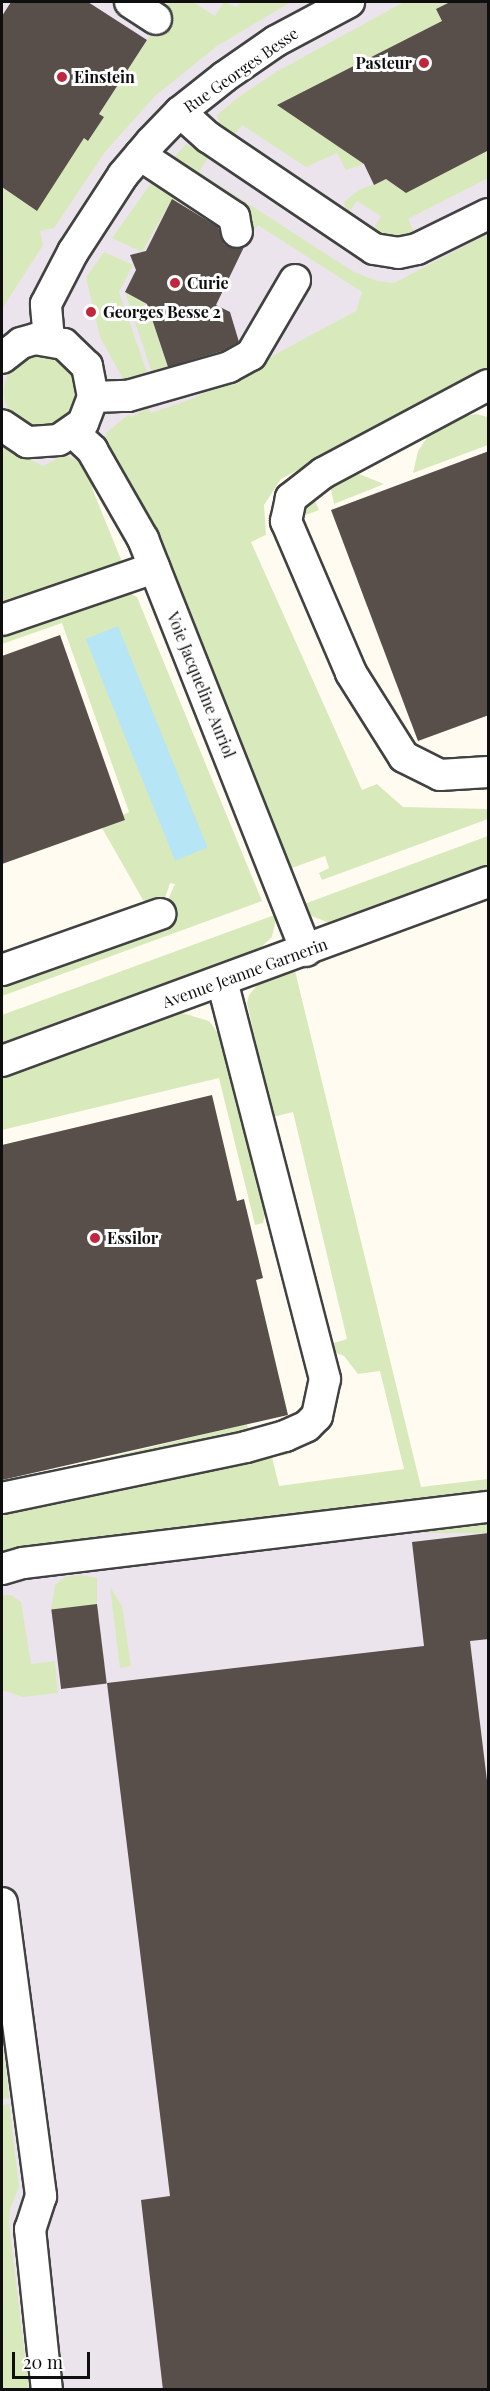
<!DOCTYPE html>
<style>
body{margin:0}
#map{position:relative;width:490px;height:2391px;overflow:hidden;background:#fffbf1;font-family:"Playfair Display",serif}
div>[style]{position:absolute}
.industrial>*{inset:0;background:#ebe4ed;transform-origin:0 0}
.green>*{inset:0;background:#d8eabb;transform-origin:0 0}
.round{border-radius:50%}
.water>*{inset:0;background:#b6e5f6;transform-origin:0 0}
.building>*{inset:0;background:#584f4b;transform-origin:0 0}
.roads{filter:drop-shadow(2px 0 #424242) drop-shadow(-2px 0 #424242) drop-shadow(0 2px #424242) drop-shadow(0 -2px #424242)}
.minor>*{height:30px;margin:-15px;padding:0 15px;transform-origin:15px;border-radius:15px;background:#fff}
.dots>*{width:16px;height:16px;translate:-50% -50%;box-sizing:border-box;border:3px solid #fff;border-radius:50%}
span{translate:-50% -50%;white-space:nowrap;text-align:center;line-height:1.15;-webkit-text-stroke:6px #fff;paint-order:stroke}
.poi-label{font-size:16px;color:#0f0f0f;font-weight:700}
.right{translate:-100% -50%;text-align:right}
.left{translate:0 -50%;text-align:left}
.street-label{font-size:16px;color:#0f0f0f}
.frame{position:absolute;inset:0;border:3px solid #0f0f0f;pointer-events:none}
.scale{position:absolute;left:12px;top:2352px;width:78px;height:27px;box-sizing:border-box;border:3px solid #0f0f0f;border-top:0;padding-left:8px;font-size:18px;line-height:21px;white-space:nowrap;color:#0f0f0f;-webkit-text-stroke:4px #fff;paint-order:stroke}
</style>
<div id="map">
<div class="industrial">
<div style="clip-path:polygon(2px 2px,488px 2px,488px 267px,2px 536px)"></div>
<div style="left:488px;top:1501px;width:888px;height:488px;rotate:90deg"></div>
</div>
<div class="green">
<div style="clip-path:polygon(168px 2px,193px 2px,215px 16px,224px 2px,237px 7px,241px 2px,291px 2px,217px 46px,155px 96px,105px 152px,54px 228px,40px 231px,43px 245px,2px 309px,2px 187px,36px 210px,84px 138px,89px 140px,104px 117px,99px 114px,165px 13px,162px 10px)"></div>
<div style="clip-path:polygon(404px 2px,449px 2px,436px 9px,442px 21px,278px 105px,364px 164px,346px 170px,337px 153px,306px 167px,242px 125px,230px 141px,223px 134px,217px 115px,239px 97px,276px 72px)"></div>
<div style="clip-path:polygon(186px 144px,209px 156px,199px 172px,354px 272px,377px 281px,394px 283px,488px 234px,488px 368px,281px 479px,264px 505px,266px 535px,251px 542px,362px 790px,377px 784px,403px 807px,488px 809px,488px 819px,322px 880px,319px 873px,329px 868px,325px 856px,289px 869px,105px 447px,106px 433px,129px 414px,131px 417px,148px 408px,151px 413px,192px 399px,356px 311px,362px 292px,258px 225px,248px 238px,168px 164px)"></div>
<div style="clip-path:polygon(488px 150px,488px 178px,408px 219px,416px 236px,401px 240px,371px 233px,381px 216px,357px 201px,347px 215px,344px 202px,359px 190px,386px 179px,406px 192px)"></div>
<div style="clip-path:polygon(154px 179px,196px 206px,195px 210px,172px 199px,142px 252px,112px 238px)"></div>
<div style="clip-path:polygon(104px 252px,133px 265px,119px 292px,150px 381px,128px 388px,100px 337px,86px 277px)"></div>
<div style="clip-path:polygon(125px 292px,147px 304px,170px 374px,154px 379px)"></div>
<div class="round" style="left:4px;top:354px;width:76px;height:76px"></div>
<div style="clip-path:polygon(476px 414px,488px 417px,488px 445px,413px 473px,418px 451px,428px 436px,457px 418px)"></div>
<div style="clip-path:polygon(2px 445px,43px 466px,65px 455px,88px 465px,100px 483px,92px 488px,122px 562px,116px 569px,2px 611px)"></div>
<div style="clip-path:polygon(354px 472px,384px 484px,334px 504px,329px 480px)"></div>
<div style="clip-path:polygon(312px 494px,319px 510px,303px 516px,367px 687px,299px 517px)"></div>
<div style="clip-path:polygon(128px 592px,137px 597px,262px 901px,2px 996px,2px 986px,175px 923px,167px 902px,175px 884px,170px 883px,164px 901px,151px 904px,143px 900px,102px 828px,125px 820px,123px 815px,129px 812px,62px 623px,2px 644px,2px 629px)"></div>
<div style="clip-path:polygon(488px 836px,488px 869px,351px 920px,327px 922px,309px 915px,304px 904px)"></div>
<div style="clip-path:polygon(277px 914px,272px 937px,254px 954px,2px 1047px,2px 1015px)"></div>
<div style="clip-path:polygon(295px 971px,421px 1487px,488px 1479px,488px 1492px,2px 1552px,2px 1505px,288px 1445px,291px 1454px,272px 1457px,279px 1486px,404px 1469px,380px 1371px,358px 1374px,344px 1356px,329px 1350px,327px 1345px,347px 1339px,293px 1112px,273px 1117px,247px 1003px,249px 995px,260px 982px)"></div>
<div style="clip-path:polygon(179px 1012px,209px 1021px,229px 1049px,266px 1209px,263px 1223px,255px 1225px,219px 1078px,2px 1130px,2px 1077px)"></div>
<div style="clip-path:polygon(247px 1424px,250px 1437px,2px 1483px)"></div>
<div style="left:488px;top:1521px;width:12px;height:64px;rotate:90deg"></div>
<div style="clip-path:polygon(81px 1575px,97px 1578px,97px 1604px,51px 1610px,55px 1585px,65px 1577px)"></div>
<div style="clip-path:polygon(110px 1587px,122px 1606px,131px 1666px,120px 1668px)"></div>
<div style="clip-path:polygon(2px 1595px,11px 1595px,21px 1602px,31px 1664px,55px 1661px,58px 1693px,23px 1697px,2px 1690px)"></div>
<div style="clip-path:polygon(2px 2035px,9px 2098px,2px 2099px)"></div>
<div style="clip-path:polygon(9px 2104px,19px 2187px,10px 2209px,9px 2225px,29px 2389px,2px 2389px,2px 2105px)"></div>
</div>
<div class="water">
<div style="left:118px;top:626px;width:239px;height:35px;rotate:68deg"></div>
</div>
<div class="building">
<div style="clip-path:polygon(11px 2px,88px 2px,147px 40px,99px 114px,104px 117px,88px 141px,84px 138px,37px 211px,2px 187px,2px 16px)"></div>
<div style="clip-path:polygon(450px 2px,489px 2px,489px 150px,406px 193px,386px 179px,374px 185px,364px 164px,277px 105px,442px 21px,436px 9px)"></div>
<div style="clip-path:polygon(172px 199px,218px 227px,224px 244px,232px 248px,244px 247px,216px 305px,230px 312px,239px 342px,222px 351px,168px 367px,147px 304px,125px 292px,136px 270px,130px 255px,146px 251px)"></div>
<div style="clip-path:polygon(489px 451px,489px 715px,418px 741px,331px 510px)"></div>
<div style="clip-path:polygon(60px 635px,125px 820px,2px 864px,2px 656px)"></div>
<div style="clip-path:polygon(212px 1095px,237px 1201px,244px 1199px,263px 1278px,256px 1280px,288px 1415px,2px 1480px,2px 1145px)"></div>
<div style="clip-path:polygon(489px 1533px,489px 1639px,470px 1641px,489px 1797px,489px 2390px,163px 2390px,141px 2200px,170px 2196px,107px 1683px,424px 1646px,412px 1542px)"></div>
<div style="left:97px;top:1604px;width:80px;height:46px;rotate:83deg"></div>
</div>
<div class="roads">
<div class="minor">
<div style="left:130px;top:2px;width:31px;rotate:33deg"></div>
<div style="left:180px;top:112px;width:38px;rotate:42deg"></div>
<div style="left:208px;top:137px;width:200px;rotate:34deg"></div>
<div style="left:374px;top:249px;width:24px;rotate:9deg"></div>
<div style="left:398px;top:253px;width:19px;rotate:-12deg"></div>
<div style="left:417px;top:249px;width:79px;rotate:-26.2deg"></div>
<div style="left:140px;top:155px;width:113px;rotate:33.4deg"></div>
<div style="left:234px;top:217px;width:15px;rotate:79deg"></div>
<div style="left:49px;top:340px;width:36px;rotate:-95deg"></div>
<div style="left:46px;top:304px;width:59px;rotate:-62.6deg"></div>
<div style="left:73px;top:252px;width:92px;rotate:-57deg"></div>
<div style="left:123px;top:175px;width:43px;rotate:-49.7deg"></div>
<div style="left:151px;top:142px;width:42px;rotate:-46deg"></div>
<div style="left:180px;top:112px;width:56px;rotate:-38.5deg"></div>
<div style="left:224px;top:77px;width:63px;rotate:-34.7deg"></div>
<div style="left:276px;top:41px;width:83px;rotate:-28.1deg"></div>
<div style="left:2px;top:358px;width:24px;rotate:-38deg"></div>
<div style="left:21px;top:343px;width:15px;rotate:-16deg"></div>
<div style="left:35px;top:339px;width:29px;rotate:10deg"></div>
<div style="left:64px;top:344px;width:32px;rotate:44deg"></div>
<div style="left:87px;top:366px;width:32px;rotate:79deg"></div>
<div style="left:93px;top:397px;width:28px;rotate:111deg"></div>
<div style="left:83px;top:423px;width:29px;rotate:145deg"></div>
<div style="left:59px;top:440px;width:32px;rotate:176deg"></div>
<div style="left:27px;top:442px;width:30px;rotate:-146deg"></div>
<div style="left:488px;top:385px;width:187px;rotate:151.9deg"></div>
<div style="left:323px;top:473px;width:41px;rotate:142deg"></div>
<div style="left:291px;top:498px;width:24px;rotate:102deg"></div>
<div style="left:286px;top:521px;width:165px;rotate:66.8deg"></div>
<div style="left:351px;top:673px;width:99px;rotate:57.8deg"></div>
<div style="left:404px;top:757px;width:40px;rotate:26.6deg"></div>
<div style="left:440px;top:775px;width:48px;rotate:-3.6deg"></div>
<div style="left:93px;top:397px;width:35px;rotate:-2deg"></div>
<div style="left:128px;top:396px;width:105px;rotate:-16deg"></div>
<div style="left:229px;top:367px;width:25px;rotate:-29deg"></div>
<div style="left:251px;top:355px;width:87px;rotate:-59.6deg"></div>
<div style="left:74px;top:433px;width:25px;rotate:43deg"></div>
<div style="left:92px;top:450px;width:103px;rotate:60.2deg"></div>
<div style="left:143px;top:539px;width:443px;rotate:68.4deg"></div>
<div style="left:2px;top:620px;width:161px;rotate:-18.9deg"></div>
<div style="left:2px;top:970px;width:168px;rotate:-19.5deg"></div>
<div style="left:2px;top:1061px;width:518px;rotate:-20.22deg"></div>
<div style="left:2px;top:1498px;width:249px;rotate:-11.8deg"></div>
<div style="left:246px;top:1447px;width:41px;rotate:-15.8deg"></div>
<div style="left:285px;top:1436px;width:24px;rotate:-24deg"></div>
<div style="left:307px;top:1426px;width:14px;rotate:-45deg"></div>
<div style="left:317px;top:1416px;width:38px;rotate:-78deg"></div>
<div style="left:325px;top:1379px;width:411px;rotate:-104.5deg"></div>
<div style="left:2px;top:1569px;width:22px;rotate:-16deg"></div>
<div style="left:23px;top:1563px;width:468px;rotate:-6.9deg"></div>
<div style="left:2px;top:1903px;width:296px;rotate:82.4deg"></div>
<div style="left:41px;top:2196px;width:35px;rotate:108deg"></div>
<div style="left:30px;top:2229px;width:162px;rotate:84deg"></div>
</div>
</div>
<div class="dots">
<div style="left:424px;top:63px;background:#bf273f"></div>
<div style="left:62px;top:77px;background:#bf273f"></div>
<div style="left:175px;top:283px;background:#bf273f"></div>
<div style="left:91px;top:312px;background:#bf273f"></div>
<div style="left:95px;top:1238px;background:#bf273f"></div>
</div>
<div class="poi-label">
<span class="right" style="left:412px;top:63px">Pasteur</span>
<span class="left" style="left:74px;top:77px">Einstein</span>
<span class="left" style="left:187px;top:283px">Curie</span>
<span class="left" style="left:103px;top:312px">Georges Besse 2</span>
<span class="left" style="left:107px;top:1238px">Essilor</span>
</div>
<div class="street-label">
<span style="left:241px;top:70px;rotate:-35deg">Rue Georges Besse</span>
<span style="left:201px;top:685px;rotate:68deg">Voie Jacqueline Auriol</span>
<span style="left:245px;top:973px;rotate:-20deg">Avenue Jeanne Garnerin</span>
</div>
<div class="frame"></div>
<div class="scale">20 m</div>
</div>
